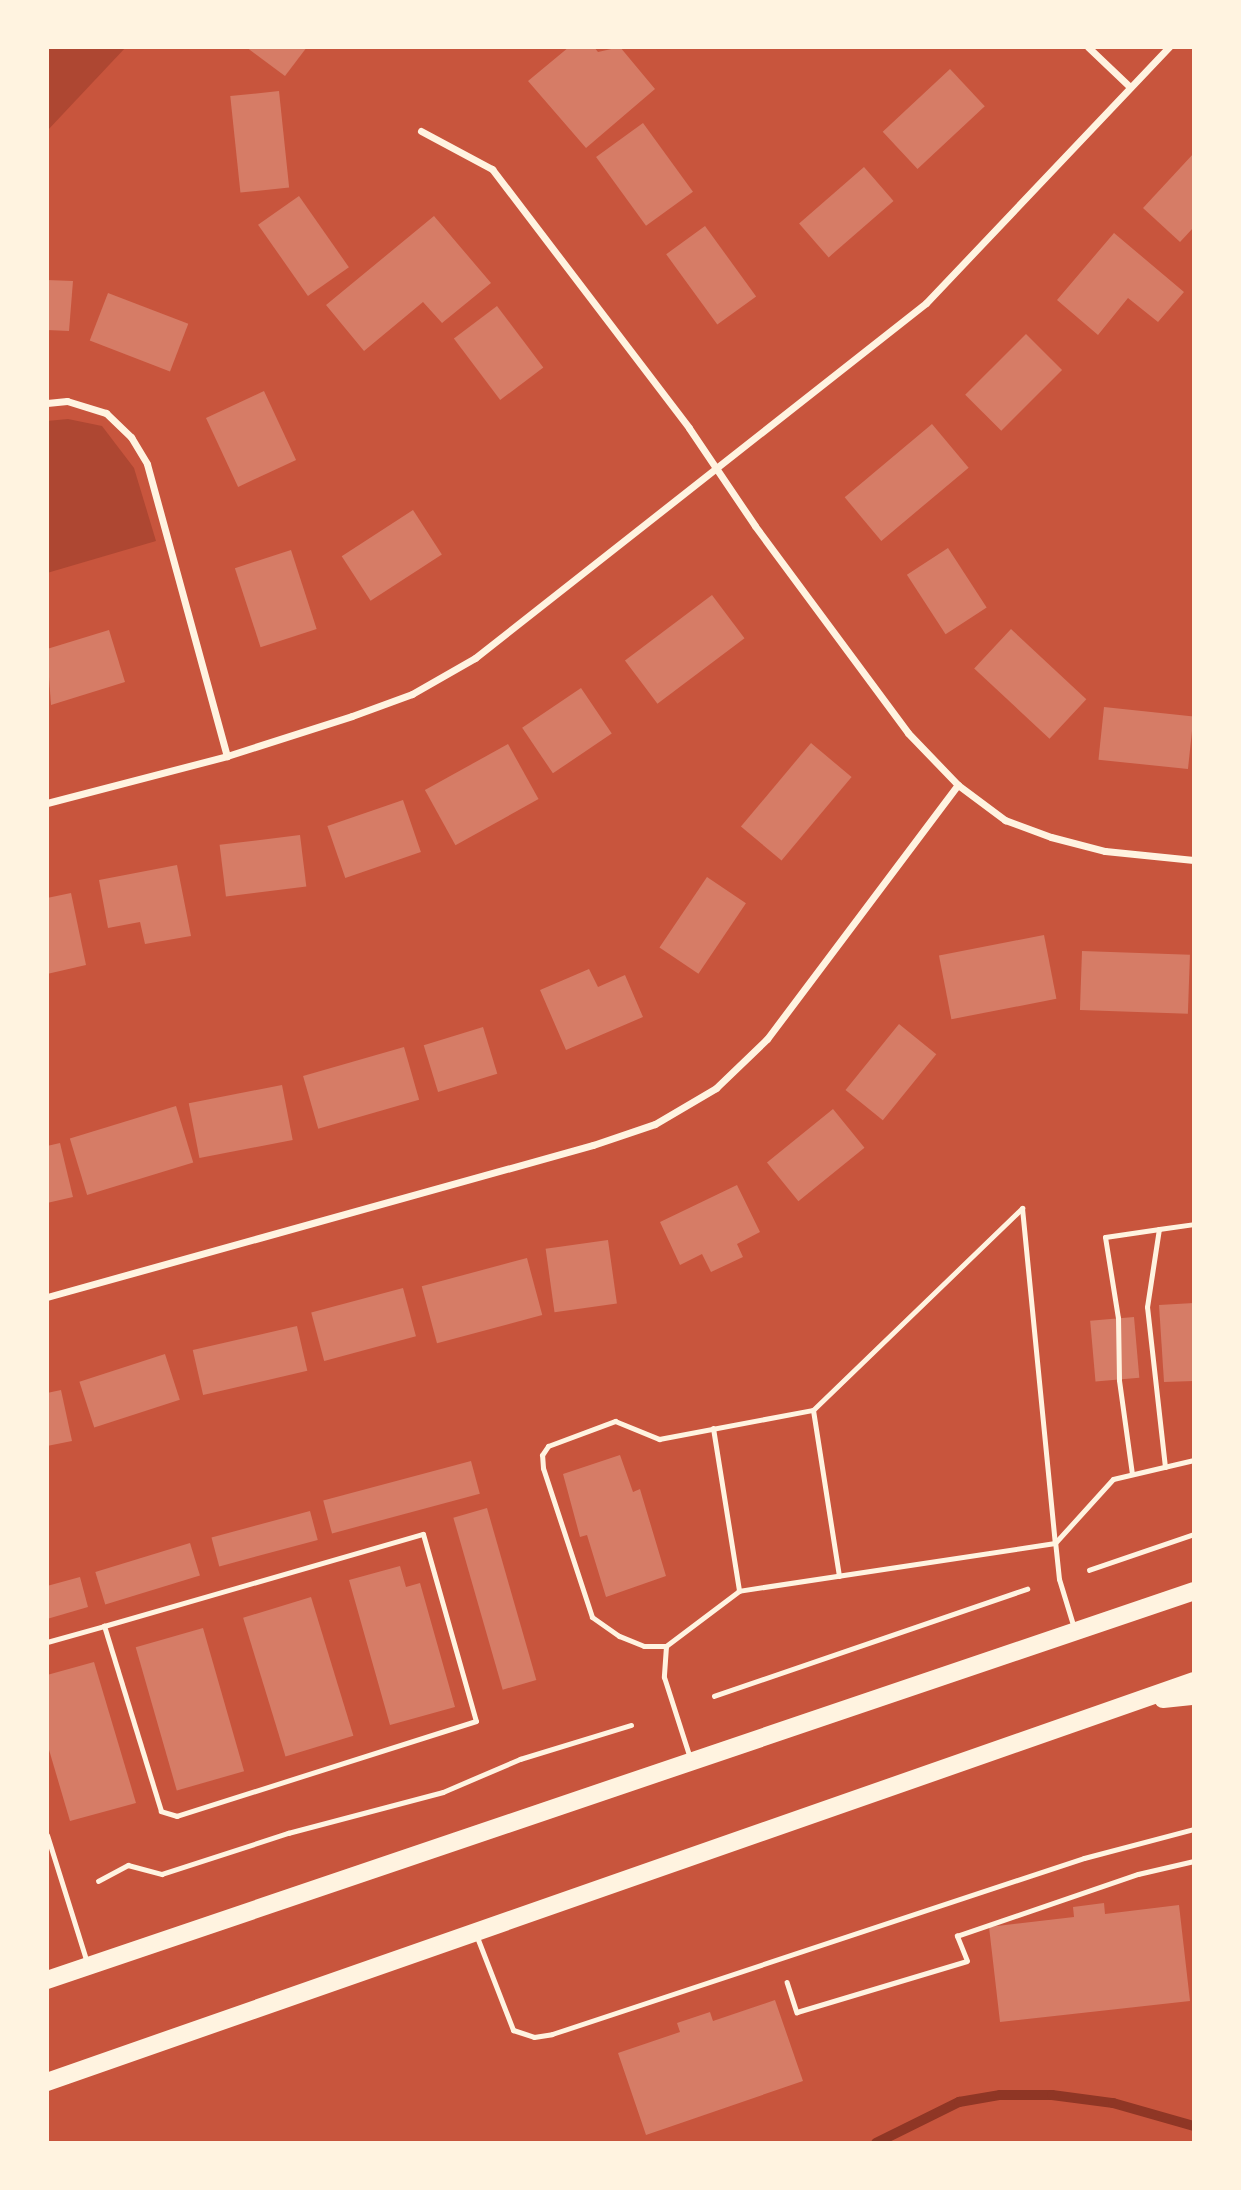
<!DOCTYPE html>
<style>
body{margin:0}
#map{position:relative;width:1241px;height:2190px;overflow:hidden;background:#c8553d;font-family:Roboto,sans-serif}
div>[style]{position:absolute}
.green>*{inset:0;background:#ae4732}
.stream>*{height:10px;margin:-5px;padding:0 5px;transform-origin:5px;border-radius:5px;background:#8f3625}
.building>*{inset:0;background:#d67c66;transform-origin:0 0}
.path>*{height:4.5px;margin:-2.25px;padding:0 2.25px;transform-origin:2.25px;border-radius:2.25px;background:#fff3e0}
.service>*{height:5px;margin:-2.5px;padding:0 2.5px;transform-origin:2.5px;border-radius:2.5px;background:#fff3e0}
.minor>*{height:7px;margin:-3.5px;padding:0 3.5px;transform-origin:3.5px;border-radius:3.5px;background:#fff3e0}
.primary>*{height:18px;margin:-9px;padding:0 9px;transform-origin:9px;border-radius:9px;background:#fff3e0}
span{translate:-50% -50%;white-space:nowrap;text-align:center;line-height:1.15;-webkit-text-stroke:7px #fff3e0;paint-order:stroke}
.frame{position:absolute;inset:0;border:49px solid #fff3e0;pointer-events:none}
</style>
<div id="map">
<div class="green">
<div style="clip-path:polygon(47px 47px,126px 47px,47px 131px)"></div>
<div style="clip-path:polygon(68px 419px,102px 426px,134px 468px,156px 541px,47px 573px,47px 421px)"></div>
</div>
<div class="stream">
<div style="left:876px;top:2143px;width:93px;rotate:-26.3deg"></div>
<div style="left:959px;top:2102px;width:42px;rotate:-9.7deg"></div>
<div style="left:1000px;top:2095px;width:52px"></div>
<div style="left:1052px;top:2095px;width:62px;rotate:7.5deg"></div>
<div style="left:1113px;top:2103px;width:84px;rotate:15.9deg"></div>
</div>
<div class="building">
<div style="clip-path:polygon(246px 47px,307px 47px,285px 76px)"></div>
<div style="clip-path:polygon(569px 47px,594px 47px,598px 52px,620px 47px,655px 89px,586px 148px,528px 81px)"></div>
<div style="left:950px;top:69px;width:51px;height:92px;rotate:47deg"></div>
<div style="left:279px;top:91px;width:97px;height:49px;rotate:84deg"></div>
<div style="left:643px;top:123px;width:85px;height:58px;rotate:54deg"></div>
<div style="clip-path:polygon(1194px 153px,1194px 227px,1180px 242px,1143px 208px)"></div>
<div style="left:864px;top:167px;width:45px;height:86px;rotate:49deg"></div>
<div style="left:299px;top:196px;width:87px;height:50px;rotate:55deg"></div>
<div style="clip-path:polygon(434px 216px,491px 283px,442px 323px,423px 302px,364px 351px,326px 305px)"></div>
<div style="left:705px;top:226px;width:87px;height:48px;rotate:54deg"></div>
<div style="clip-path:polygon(1114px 233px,1184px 292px,1158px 322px,1128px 298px,1098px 335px,1057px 300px)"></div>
<div style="clip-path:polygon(47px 280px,73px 281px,69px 331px,47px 330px)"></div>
<div style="left:108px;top:293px;width:86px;height:51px;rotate:21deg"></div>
<div style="left:497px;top:306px;width:77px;height:54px;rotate:53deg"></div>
<div style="left:1026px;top:334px;width:51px;height:86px;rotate:45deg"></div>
<div style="left:264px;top:391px;width:76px;height:64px;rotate:65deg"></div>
<div style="left:932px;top:424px;width:57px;height:114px;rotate:50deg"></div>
<div style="left:413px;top:510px;width:53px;height:85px;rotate:57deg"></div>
<div style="left:948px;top:548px;width:71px;height:49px;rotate:57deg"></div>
<div style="left:291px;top:550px;width:83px;height:59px;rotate:72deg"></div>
<div style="left:712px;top:595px;width:54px;height:109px;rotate:53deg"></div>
<div style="left:1011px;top:629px;width:103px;height:54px;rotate:43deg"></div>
<div style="clip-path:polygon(109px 630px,125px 682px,51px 705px,47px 649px)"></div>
<div style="left:581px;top:688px;width:55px;height:71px;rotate:56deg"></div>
<div style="left:1104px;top:707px;width:90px;height:53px;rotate:6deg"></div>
<div style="left:811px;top:743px;width:53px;height:109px;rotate:40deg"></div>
<div style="left:508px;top:744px;width:63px;height:95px;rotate:61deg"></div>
<div style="left:403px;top:800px;width:55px;height:80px;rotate:71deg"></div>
<div style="left:300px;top:835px;width:52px;height:81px;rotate:83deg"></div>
<div style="clip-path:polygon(177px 865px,191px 936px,145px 944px,140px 922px,108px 928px,99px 880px)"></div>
<div style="left:707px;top:877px;width:47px;height:85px;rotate:34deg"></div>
<div style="clip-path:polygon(71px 893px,86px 965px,47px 974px,47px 898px)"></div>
<div style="left:1044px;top:935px;width:65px;height:107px;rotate:79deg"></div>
<div style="left:1082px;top:951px;width:108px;height:59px;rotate:2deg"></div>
<div style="clip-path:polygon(589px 969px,598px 987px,625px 975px,643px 1017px,566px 1050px,540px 990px)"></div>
<div style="left:899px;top:1024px;width:48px;height:85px;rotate:39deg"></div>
<div style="left:483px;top:1027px;width:49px;height:62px;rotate:73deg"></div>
<div style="left:404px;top:1047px;width:55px;height:105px;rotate:74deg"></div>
<div style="left:282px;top:1085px;width:56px;height:95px;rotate:79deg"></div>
<div style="left:176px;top:1106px;width:59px;height:111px;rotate:73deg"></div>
<div style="left:833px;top:1109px;width:50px;height:85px;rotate:51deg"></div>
<div style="clip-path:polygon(60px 1143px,73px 1197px,47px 1203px,47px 1146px)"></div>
<div style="clip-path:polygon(737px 1185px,760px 1232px,737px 1244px,743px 1257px,711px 1272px,702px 1254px,680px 1265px,660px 1222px)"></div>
<div style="left:608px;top:1240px;width:64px;height:63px;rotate:82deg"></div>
<div style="left:527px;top:1258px;width:59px;height:109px;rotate:75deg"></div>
<div style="left:403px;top:1288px;width:50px;height:95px;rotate:75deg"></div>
<div style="clip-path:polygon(1194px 1303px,1194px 1381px,1164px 1382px,1159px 1305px)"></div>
<div style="left:1134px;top:1317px;width:61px;height:44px;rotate:85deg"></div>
<div style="left:297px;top:1326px;width:46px;height:107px;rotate:77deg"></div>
<div style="left:165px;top:1354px;width:48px;height:90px;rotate:72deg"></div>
<div style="clip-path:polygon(61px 1390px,72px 1441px,47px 1446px,47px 1393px)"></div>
<div style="clip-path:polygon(620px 1455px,633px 1492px,640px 1489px,666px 1576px,606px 1597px,587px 1535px,580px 1537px,563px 1474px)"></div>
<div style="left:471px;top:1461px;width:34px;height:153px;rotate:75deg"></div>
<div style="left:487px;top:1508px;width:179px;height:35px;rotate:74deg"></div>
<div style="left:310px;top:1511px;width:30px;height:102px;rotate:75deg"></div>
<div style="left:190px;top:1543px;width:34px;height:99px;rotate:73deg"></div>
<div style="clip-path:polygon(400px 1566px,406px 1587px,420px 1583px,455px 1707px,390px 1725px,349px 1580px)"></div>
<div style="clip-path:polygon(80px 1577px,88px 1607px,47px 1619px,47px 1586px)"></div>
<div style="left:311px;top:1597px;width:145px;height:71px;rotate:73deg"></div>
<div style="left:203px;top:1628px;width:149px;height:70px;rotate:74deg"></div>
<div style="clip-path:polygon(94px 1662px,136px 1803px,70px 1821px,47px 1743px,47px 1675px)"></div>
<div style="clip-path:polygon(1104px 1903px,1105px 1914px,1179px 1905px,1190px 2001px,1000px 2022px,989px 1927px,1074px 1917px,1073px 1907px)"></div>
<div style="clip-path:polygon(775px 2000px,803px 2081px,646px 2135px,618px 2053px,680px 2032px,677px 2023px,710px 2012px,713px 2021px)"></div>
</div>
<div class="path">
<div style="left:1089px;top:1570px;width:111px;rotate:-18.9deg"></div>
<div style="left:714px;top:1696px;width:331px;rotate:-18.9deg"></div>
<div style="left:98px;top:1881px;width:34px;rotate:-28deg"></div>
<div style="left:128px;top:1865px;width:35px;rotate:15deg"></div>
<div style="left:162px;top:1874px;width:133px;rotate:-18deg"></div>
<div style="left:288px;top:1833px;width:160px;rotate:-14.8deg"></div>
<div style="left:443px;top:1792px;width:84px;rotate:-23.2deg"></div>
<div style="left:520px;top:1759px;width:116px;rotate:-17deg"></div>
<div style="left:787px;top:1982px;width:32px;rotate:72deg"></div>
<div style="left:797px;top:2012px;width:177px;rotate:-16.7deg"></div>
<div style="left:967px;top:1961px;width:27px;rotate:-112deg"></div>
<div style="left:957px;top:1936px;width:191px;rotate:-18.9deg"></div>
<div style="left:1138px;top:1874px;width:57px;rotate:-13.1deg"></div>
</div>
<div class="service">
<div style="left:813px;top:1410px;width:168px;rotate:81.1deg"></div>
<div style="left:713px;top:1428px;width:165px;rotate:80.9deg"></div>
<div style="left:1165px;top:1467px;width:161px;rotate:-96.4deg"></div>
<div style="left:1147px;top:1307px;width:79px;rotate:-81.3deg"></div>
<div style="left:1159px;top:1229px;width:35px;rotate:-8deg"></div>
<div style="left:1132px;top:1474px;width:95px;rotate:-97.9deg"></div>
<div style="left:1119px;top:1380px;width:62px;rotate:-90.9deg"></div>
<div style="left:1118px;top:1318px;width:82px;rotate:-99.1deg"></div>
<div style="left:1105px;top:1237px;width:55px;rotate:-8.4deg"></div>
<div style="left:1074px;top:1628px;width:51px;rotate:-107deg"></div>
<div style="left:1059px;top:1579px;width:36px;rotate:-96deg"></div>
<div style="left:1055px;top:1543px;width:86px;rotate:-47.8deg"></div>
<div style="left:1113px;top:1479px;width:83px;rotate:-13.2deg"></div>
<div style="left:47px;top:1642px;width:59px;rotate:-15.7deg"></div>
<div style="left:104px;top:1626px;width:332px;rotate:-16.1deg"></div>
<div style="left:423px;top:1534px;width:194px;rotate:74.2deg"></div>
<div style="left:476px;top:1721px;width:314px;rotate:162.4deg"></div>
<div style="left:177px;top:1816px;width:17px;rotate:-163deg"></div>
<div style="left:161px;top:1811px;width:194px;rotate:-107.1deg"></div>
<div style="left:666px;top:1646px;width:22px;rotate:180deg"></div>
<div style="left:644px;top:1646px;width:27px;rotate:-158deg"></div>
<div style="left:619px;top:1636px;width:33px;rotate:-145deg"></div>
<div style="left:592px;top:1617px;width:157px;rotate:-108.2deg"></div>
<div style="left:543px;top:1468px;width:13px;rotate:-94deg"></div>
<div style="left:542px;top:1455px;width:11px;rotate:-56deg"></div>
<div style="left:548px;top:1446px;width:72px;rotate:-20.5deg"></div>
<div style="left:615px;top:1421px;width:48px;rotate:22.2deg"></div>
<div style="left:659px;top:1439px;width:157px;rotate:-10.7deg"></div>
<div style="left:813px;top:1410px;width:291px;rotate:-44deg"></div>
<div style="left:1022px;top:1208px;width:337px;rotate:84.4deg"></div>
<div style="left:1055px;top:1543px;width:320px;rotate:171.4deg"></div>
<div style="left:739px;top:1591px;width:91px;rotate:143deg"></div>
<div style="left:666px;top:1646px;width:31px;rotate:94deg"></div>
<div style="left:664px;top:1677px;width:85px;rotate:72.2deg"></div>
<div style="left:47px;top:1835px;width:134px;rotate:72.6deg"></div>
<div style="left:477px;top:1937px;width:100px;rotate:68.8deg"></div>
<div style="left:513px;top:2030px;width:22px;rotate:18deg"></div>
<div style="left:534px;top:2037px;width:18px;rotate:-9deg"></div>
<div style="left:552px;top:2034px;width:560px;rotate:-18.31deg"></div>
<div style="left:1084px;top:1858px;width:114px;rotate:-14.8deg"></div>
</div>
<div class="minor">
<div style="left:1088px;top:47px;width:58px;rotate:43.6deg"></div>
<div style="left:421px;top:131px;width:81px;rotate:28.2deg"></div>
<div style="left:492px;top:169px;width:325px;rotate:52.7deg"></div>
<div style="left:689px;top:428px;width:118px;rotate:56deg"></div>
<div style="left:755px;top:526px;width:257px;rotate:53.5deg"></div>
<div style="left:908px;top:733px;width:72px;rotate:46.1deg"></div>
<div style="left:958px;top:785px;width:59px;rotate:36.7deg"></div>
<div style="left:1005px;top:820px;width:49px;rotate:20.3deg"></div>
<div style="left:1051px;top:837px;width:56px;rotate:14.5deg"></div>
<div style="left:1105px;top:851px;width:89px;rotate:5.8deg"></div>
<div style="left:47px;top:403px;width:20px;rotate:-6deg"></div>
<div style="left:67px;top:401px;width:41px;rotate:17.1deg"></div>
<div style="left:106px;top:413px;width:35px;rotate:44deg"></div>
<div style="left:131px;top:437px;width:31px;rotate:59deg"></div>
<div style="left:147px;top:464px;width:303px;rotate:74.7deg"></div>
<div style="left:47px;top:803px;width:186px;rotate:-14.6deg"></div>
<div style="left:227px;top:756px;width:131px;rotate:-17.7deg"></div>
<div style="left:352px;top:716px;width:64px;rotate:-20.1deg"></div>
<div style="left:412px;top:694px;width:73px;rotate:-29.7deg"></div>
<div style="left:475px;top:658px;width:574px;rotate:-38.21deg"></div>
<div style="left:926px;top:303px;width:353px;rotate:-46.5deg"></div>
<div style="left:47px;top:1297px;width:567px;rotate:-15.56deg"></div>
<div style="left:593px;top:1145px;width:65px;rotate:-18.7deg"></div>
<div style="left:655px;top:1124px;width:71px;rotate:-30.5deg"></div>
<div style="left:716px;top:1088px;width:71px;rotate:-43.9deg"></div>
<div style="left:767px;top:1039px;width:318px;rotate:-53.1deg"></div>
</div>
<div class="primary">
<div style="left:1163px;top:1699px;width:31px;rotate:-6deg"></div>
<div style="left:47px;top:1980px;width:1211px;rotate:-18.73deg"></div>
<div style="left:47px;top:2082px;width:1215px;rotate:-19.27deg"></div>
</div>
<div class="frame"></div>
</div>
